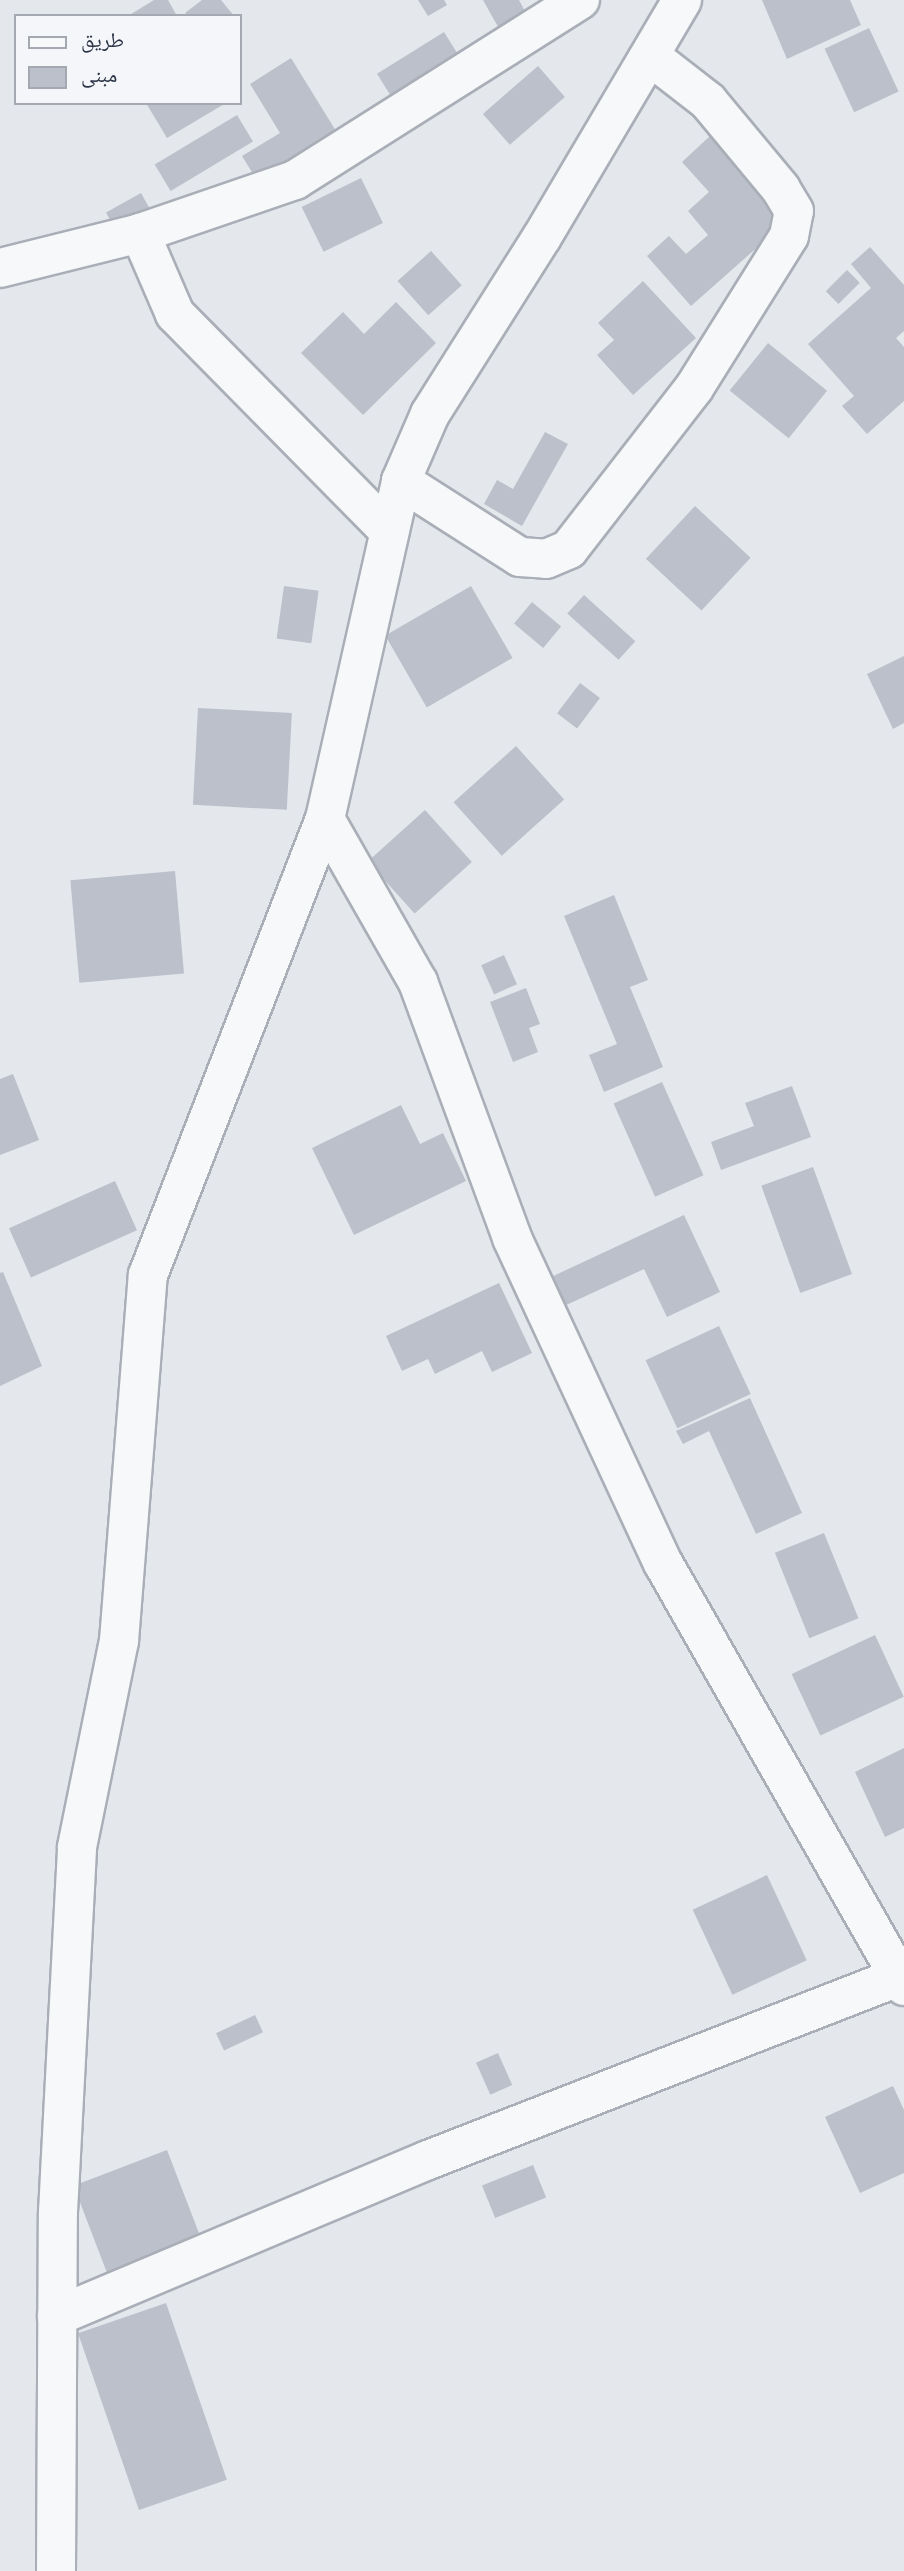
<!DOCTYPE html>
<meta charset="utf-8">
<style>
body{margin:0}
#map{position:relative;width:904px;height:2571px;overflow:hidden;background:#e4e7ec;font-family:Inter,"Noto Naskh Arabic",sans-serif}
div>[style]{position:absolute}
.building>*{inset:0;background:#bbc0ca;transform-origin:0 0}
.roads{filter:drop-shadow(2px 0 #a9aeb7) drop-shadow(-2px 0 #a9aeb7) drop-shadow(0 2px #a9aeb7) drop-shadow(0 -2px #a9aeb7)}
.minor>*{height:38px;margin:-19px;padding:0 19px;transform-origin:19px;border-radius:19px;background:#f7f8fa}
span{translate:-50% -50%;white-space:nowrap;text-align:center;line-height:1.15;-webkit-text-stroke:5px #f4f6f9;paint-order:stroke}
.legend{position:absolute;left:14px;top:14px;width:228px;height:91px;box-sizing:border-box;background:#f4f6f9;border:2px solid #a4a8b1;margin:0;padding:9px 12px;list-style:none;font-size:21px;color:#2b3445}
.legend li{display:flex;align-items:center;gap:14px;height:35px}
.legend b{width:35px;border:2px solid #a4a8b1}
</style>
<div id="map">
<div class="building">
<div style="clip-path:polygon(154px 0,168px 0,177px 16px,128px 16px)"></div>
<div style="clip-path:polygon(202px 0,221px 0,234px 16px,188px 16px,185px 13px)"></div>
<div style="clip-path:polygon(418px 0,444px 0,447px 5px,428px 16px)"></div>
<div style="clip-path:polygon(483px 0,519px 0,529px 19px,502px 34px)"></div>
<div style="clip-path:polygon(762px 0,850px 0,861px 25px,787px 59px)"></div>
<div style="left:869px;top:28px;width:70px;height:49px;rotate:65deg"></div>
<div style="left:444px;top:32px;width:28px;height:79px;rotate:58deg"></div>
<div style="clip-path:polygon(291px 58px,336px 131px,258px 182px,242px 156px,280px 133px,250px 84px)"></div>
<div style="left:538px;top:66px;width:41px;height:73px;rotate:49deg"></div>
<div style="clip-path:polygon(146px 103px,226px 103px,167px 138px)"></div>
<div style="left:237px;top:115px;width:31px;height:96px;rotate:59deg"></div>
<div style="clip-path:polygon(710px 136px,787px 221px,691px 306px,647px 256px,669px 236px,686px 254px,708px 235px,688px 211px,709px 192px,682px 162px)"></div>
<div style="left:361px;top:178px;width:50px;height:66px;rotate:64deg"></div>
<div style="left:141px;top:193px;width:23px;height:40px;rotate:61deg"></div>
<div style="clip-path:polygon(870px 247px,904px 285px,904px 331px,896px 338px,904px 347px,904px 401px,867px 434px,842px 406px,854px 396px,808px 344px,871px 288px,851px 264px)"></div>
<div style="left:431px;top:251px;width:46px;height:45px;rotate:48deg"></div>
<div style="left:847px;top:270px;width:18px;height:30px;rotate:45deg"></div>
<div style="clip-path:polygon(643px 281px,696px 338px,633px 395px,597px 355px,614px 340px,598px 323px)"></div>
<div style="clip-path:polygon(396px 302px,436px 343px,363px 415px,301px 353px,343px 312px,364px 334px)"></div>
<div style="left:768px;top:343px;width:76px;height:61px;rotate:39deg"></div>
<div style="clip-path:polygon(545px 432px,568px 444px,522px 526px,484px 504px,497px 480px,513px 489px)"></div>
<div style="left:695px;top:506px;width:76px;height:72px;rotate:43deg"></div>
<div style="left:284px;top:586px;width:35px;height:53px;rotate:8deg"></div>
<div style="left:471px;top:586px;width:83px;height:99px;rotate:60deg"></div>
<div style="left:584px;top:595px;width:69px;height:25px;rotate:42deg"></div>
<div style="left:532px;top:602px;width:38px;height:28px;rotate:40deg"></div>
<div style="clip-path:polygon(904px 656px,904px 723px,893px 729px,867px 674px)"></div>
<div style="left:580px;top:683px;width:25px;height:38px;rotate:37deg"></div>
<div style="left:198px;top:708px;width:94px;height:97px;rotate:3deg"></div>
<div style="left:516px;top:746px;width:72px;height:84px;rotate:48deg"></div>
<div style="left:425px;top:810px;width:70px;height:77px;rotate:48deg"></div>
<div style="left:175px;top:871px;width:103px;height:105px;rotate:85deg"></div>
<div style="clip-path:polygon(614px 895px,648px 980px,630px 987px,663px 1067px,604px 1092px,589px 1055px,617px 1044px,564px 916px)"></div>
<div style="left:504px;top:955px;width:32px;height:25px;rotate:66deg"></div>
<div style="clip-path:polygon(526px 988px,540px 1024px,529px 1028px,538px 1052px,513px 1062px,490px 1002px)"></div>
<div style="clip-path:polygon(13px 1074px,39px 1140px,0 1155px,0 1079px)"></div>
<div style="left:662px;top:1082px;width:102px;height:53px;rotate:66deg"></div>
<div style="clip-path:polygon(792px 1086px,811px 1137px,721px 1170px,711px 1142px,754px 1126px,745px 1103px)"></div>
<div style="clip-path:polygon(401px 1105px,420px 1144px,443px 1133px,466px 1181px,354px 1235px,312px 1148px)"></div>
<div style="left:813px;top:1167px;width:114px;height:55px;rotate:70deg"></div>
<div style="left:115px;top:1181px;width:54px;height:116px;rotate:66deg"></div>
<div style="clip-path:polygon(684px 1215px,720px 1292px,667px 1317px,644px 1269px,562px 1307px,549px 1278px)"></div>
<div style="clip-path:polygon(3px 1272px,42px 1366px,0 1386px,0 1273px)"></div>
<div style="clip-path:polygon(499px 1283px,532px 1353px,492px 1372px,482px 1351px,435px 1374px,428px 1359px,402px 1371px,386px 1336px)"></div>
<div style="left:719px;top:1326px;width:75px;height:81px;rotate:65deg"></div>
<div style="clip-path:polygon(750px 1398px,802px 1513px,756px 1534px,709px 1431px,683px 1444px,676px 1431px)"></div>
<div style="left:824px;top:1533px;width:92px;height:53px;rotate:68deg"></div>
<div style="left:875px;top:1635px;width:68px;height:92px;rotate:65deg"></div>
<div style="clip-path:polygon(904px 1748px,904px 1828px,885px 1837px,855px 1772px)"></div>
<div style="left:767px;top:1875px;width:94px;height:82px;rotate:65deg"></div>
<div style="left:255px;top:2015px;width:19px;height:43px;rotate:65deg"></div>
<div style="left:498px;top:2053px;width:35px;height:24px;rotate:66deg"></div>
<div style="clip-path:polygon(893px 2086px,904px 2110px,904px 2173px,860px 2193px,825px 2117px)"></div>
<div style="left:167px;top:2150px;width:96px;height:100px;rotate:69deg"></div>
<div style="left:533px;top:2165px;width:35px;height:55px;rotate:68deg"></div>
<div style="left:166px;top:2303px;width:187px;height:93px;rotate:71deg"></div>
</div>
<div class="roads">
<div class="minor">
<div style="left:140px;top:233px;width:88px;rotate:66.6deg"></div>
<div style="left:175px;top:314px;width:305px;rotate:45.4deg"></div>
<div style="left:0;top:268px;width:144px;rotate:-14deg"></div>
<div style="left:140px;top:233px;width:164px;rotate:-18.9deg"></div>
<div style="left:295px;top:180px;width:337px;rotate:-32.3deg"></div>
<div style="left:401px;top:481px;width:141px;rotate:32.6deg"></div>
<div style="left:520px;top:557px;width:26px;rotate:4deg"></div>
<div style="left:546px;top:559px;width:25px;rotate:-23deg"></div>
<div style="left:569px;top:549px;width:204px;rotate:-52.2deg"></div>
<div style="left:694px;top:388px;width:179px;rotate:-58deg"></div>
<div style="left:789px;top:236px;width:25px;rotate:-79deg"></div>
<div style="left:794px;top:211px;width:26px;rotate:-121deg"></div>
<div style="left:781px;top:189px;width:114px;rotate:-129.7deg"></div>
<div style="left:708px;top:101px;width:73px;rotate:-142.2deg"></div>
<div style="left:325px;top:819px;width:188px;rotate:60.3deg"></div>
<div style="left:418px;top:982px;width:273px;rotate:69.8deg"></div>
<div style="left:512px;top:1238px;width:358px;rotate:65.1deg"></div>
<div style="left:663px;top:1563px;width:487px;rotate:60.3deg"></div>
<div style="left:57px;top:2316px;width:402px;rotate:-22.8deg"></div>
<div style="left:428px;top:2160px;width:504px;rotate:-21.27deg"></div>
<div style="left:56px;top:2571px;width:359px;rotate:-89.7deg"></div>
<div style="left:58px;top:2212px;width:365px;rotate:-87deg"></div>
<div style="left:77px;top:1847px;width:210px;rotate:-78.5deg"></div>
<div style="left:119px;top:1641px;width:367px;rotate:-85.5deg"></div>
<div style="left:148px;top:1275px;width:489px;rotate:-68.8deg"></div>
<div style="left:325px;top:819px;width:346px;rotate:-77.3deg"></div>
<div style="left:401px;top:481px;width:73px;rotate:-66.6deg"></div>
<div style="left:430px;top:414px;width:209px;rotate:-57.7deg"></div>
<div style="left:542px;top:237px;width:275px;rotate:-59.4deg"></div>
</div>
</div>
<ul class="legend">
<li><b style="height:9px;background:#f7f8fa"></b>طريق</li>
<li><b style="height:19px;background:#bbc0ca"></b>مبنى</li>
</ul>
</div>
